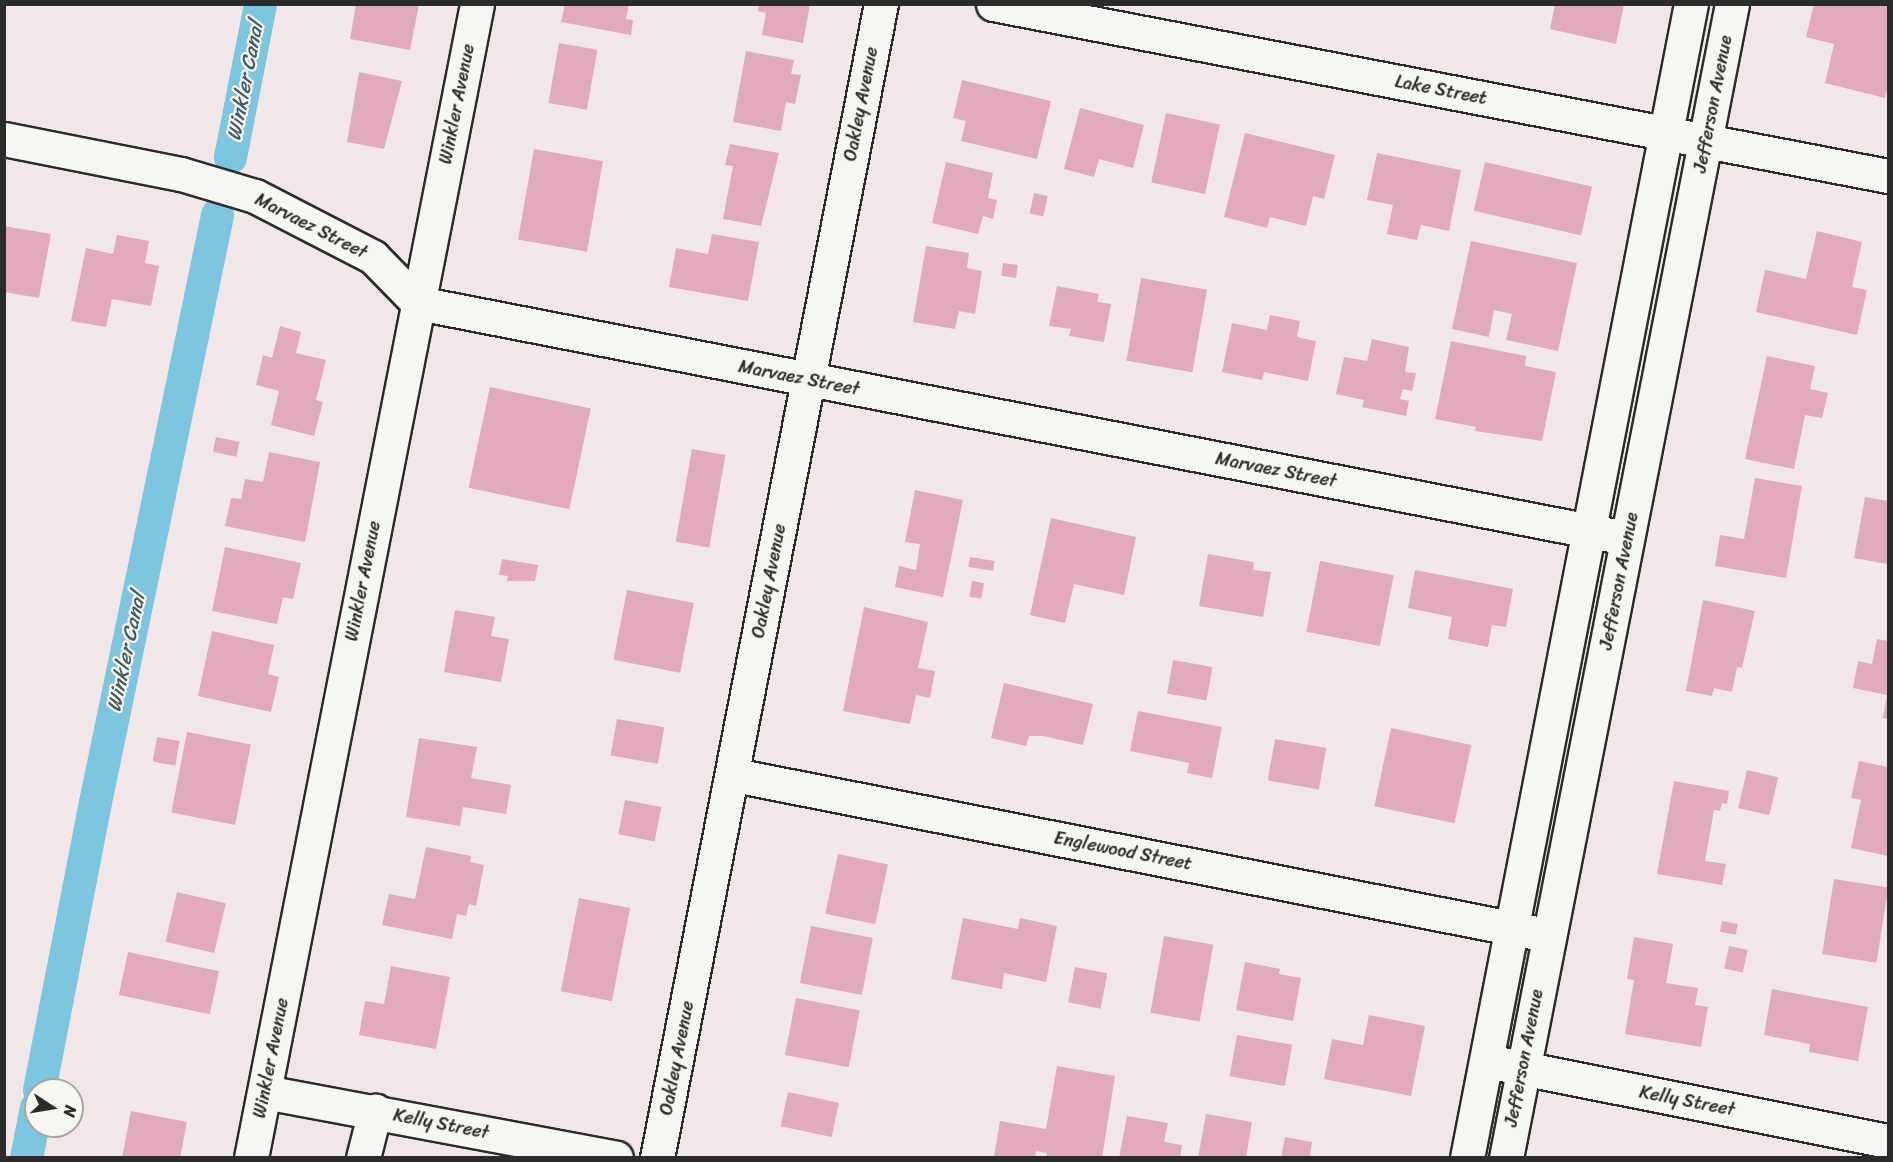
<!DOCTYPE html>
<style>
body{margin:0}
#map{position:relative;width:1893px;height:1162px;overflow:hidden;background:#f2e7e8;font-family:Sriracha,sans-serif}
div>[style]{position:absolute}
.canal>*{height:33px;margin:-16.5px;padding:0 16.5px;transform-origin:16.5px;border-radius:16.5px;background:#7ec5df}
.building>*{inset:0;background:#e2aabe;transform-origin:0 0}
.roads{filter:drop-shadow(2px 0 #2b2b2b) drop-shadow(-2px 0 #2b2b2b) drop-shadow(0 2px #2b2b2b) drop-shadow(0 -2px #2b2b2b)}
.minor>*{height:33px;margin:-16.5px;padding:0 16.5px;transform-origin:16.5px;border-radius:16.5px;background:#f6f6f2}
span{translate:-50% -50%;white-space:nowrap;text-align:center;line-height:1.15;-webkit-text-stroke:4.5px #f6f6f2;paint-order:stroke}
.street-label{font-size:18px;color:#2b2b2b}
.water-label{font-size:20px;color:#445961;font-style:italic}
.frame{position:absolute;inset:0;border:6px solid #2b2b2b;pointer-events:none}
.north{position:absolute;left:24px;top:1078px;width:60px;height:60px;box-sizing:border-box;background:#f6f6f2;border:2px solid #a5a5a2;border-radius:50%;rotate:102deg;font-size:16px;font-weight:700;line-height:24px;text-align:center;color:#2b2b2b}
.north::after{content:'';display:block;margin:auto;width:21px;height:27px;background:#2b2b2b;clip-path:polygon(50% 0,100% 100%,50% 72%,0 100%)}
</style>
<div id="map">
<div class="canal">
<div style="left:230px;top:157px;width:156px;rotate:-78.9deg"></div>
<div style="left:39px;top:1090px;width:293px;rotate:-79deg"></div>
<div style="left:95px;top:802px;width:600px;rotate:-78.26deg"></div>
<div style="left:26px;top:1158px;width:52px;rotate:-78.9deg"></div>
</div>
<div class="building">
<div style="clip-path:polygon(356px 4px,419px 4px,410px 50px,350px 39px)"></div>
<div style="clip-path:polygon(565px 4px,629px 4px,626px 19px,633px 20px,631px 35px,561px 22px)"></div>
<div style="clip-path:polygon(759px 4px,810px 4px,803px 43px,762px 35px,766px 13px,758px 11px)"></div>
<div style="clip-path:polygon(1555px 4px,1624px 4px,1616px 44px,1550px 29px)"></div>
<div style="clip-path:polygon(1814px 4px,1888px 6px,1888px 84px,1885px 98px,1825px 83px,1834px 44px,1806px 37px)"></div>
<div style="left:559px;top:43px;width:39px;height:61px;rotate:10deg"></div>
<div style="clip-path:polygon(746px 51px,794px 60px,791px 74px,801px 75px,795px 104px,786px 102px,781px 131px,733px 122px)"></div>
<div style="clip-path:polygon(359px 72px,402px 81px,384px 149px,347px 142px)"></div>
<div style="clip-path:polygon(962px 80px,1051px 101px,1037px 159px,961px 141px,966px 121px,953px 118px)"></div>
<div style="clip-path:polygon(1080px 108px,1144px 125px,1133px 168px,1099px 159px,1094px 177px,1064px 169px)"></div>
<div style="left:1166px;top:113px;width:55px;height:71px;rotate:12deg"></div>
<div style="clip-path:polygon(1245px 133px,1335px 155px,1324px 199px,1313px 196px,1306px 226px,1270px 217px,1267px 228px,1224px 217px)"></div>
<div style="clip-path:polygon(730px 144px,779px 153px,761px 226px,723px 219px,733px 166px,725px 165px)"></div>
<div style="left:534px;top:149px;width:70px;height:92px;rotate:10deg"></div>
<div style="clip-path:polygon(1377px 153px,1461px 170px,1449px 231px,1421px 225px,1417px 240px,1387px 234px,1393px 205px,1367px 200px)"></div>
<div style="clip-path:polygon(946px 162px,993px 173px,988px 198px,997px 200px,993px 219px,983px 216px,978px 234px,932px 223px)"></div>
<div style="left:1485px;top:162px;width:110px;height:50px;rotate:13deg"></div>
<div style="left:1034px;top:193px;width:14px;height:21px;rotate:12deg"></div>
<div style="clip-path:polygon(4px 226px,51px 234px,39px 298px,4px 292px)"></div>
<div style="clip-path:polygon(1817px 231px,1862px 242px,1852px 287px,1867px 290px,1857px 335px,1756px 312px,1765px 270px,1806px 279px)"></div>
<div style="clip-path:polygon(712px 234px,759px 242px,748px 301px,669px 287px,676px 248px,708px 254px)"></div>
<div style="clip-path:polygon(117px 235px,149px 241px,145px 263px,159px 266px,151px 306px,112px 299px,106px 327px,71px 321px,86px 248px,113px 254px)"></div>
<div style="clip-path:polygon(1471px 241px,1577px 263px,1558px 351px,1506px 340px,1512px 314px,1494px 310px,1489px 337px,1452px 329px)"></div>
<div style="clip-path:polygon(926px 246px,969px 253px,967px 268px,982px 271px,975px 314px,959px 311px,955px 329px,913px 322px)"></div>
<div style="left:1003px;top:263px;width:15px;height:13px;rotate:8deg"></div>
<div style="left:1141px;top:278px;width:67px;height:84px;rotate:10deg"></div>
<div style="clip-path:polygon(1057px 286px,1099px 294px,1097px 302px,1111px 304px,1104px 342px,1069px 336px,1071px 329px,1049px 326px)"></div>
<div style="clip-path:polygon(1270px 315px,1300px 321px,1297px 337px,1316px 341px,1308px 381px,1264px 372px,1262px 380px,1222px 372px,1232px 323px,1267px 330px)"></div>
<div style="clip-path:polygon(280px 326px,301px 332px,296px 353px,326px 360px,316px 400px,323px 402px,314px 436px,271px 425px,279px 391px,256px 385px,263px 355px,272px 358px)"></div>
<div style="clip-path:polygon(1372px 339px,1409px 347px,1405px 372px,1416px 373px,1412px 391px,1403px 389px,1400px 399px,1409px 401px,1406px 416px,1362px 407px,1364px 400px,1336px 394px,1344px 357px,1367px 361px)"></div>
<div style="clip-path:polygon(1451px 341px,1526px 356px,1525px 366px,1556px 372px,1542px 441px,1475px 431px,1476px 427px,1435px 419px)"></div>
<div style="clip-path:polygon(1767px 356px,1815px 366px,1810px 389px,1828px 393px,1822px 418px,1805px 415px,1794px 469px,1745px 459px)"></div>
<div style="left:490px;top:387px;width:103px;height:103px;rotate:12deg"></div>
<div style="left:216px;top:437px;width:24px;height:15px;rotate:12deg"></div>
<div style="left:692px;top:449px;width:34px;height:94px;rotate:10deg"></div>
<div style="clip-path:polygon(269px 452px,320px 462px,305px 542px,225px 526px,231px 498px,241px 499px,245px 479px,263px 482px)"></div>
<div style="clip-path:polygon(1755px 478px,1802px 486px,1786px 578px,1715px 566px,1720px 535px,1744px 539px)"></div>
<div style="clip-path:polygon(915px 490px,963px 500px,943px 597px,895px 587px,899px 566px,916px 570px,920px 544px,905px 542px)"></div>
<div style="clip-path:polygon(1865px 497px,1888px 501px,1888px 564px,1854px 558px)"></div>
<div style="clip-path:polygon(1051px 518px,1136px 537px,1124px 595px,1074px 584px,1065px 623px,1030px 615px)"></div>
<div style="clip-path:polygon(225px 547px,301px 563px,293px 599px,283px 597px,277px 624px,212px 611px)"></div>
<div style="clip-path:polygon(1208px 554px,1254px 562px,1253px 570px,1271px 572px,1263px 617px,1199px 606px)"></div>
<div style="left:970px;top:557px;width:25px;height:10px;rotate:9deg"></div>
<div style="clip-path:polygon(502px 559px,538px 565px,535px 581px,507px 581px,508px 576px,499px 575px)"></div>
<div style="left:1320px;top:561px;width:75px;height:72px;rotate:11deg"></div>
<div style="clip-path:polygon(1415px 570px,1513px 589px,1506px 627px,1492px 625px,1488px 647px,1448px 639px,1452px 617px,1408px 608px)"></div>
<div style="left:972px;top:581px;width:12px;height:16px;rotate:9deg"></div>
<div style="left:627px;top:590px;width:68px;height:71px;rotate:11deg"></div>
<div style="clip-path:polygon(1703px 600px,1755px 611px,1742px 668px,1737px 667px,1732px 692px,1714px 688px,1712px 696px,1686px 691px)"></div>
<div style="clip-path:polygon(864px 607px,928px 622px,918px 668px,935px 671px,930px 698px,916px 695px,910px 724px,843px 711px)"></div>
<div style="clip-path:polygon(455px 610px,495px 617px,491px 636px,509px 639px,501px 682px,444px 672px)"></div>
<div style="clip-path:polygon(212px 631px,274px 645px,268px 674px,279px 677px,271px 712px,198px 696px)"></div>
<div style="clip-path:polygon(1877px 639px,1888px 641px,1888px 719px,1883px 718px,1887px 695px,1853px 688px,1858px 661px,1872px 664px)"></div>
<div style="left:1173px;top:660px;width:40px;height:34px;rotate:10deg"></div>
<div style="clip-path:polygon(1004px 683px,1093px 704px,1083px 745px,1043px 736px,1029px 736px,1026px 746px,991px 738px)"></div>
<div style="clip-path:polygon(1138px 711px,1222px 727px,1212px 778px,1187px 773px,1189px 763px,1130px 751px)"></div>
<div style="left:617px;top:719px;width:48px;height:37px;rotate:10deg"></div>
<div style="left:1391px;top:728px;width:82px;height:80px;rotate:12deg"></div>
<div style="left:187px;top:732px;width:65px;height:82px;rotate:11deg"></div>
<div style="left:157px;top:737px;width:23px;height:25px;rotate:10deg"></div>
<div style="clip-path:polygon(419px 738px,477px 747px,471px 778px,511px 785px,506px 814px,463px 807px,460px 826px,406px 817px)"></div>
<div style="left:1275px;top:739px;width:52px;height:42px;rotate:10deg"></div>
<div style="clip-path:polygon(1859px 761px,1888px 767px,1888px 856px,1851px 848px,1861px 800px,1851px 798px)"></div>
<div style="left:1747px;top:770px;width:32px;height:39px;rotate:13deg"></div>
<div style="clip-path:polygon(1674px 781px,1729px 791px,1727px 804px,1722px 803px,1720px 811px,1714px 810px,1705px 861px,1726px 864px,1722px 885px,1657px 874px)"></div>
<div style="left:625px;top:800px;width:37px;height:35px;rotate:11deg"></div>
<div style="clip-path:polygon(426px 847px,471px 856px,470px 862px,484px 865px,476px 906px,469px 904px,466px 916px,457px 914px,452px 939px,382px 925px,389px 894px,415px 899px)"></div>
<div style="left:838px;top:854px;width:51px;height:61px;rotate:12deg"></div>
<div style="left:1834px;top:879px;width:55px;height:76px;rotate:9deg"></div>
<div style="left:177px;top:892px;width:50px;height:51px;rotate:13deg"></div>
<div style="left:579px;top:898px;width:52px;height:95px;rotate:11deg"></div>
<div style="clip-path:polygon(963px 918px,1018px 929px,1020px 918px,1057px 926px,1046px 982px,1004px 973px,1002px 989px,951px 979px)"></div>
<div style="left:1722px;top:921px;width:16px;height:11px;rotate:11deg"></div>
<div style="left:811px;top:926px;width:63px;height:58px;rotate:11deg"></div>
<div style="left:1164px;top:936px;width:50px;height:78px;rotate:10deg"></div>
<div style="clip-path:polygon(1634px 937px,1673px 944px,1666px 983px,1698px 988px,1695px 1005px,1708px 1007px,1701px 1047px,1625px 1034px,1634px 980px,1627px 979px)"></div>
<div style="left:1729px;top:946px;width:19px;height:23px;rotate:12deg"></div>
<div style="left:128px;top:952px;width:93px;height:44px;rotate:12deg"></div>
<div style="clip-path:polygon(1245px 962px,1280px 969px,1279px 974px,1301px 978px,1293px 1021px,1236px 1010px)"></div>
<div style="clip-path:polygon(391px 966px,450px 977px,436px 1049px,359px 1035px,365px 1001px,384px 1004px)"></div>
<div style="left:1075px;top:967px;width:33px;height:36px;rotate:11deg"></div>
<div style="clip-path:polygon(1772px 989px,1868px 1007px,1858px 1061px,1809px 1052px,1810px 1044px,1764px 1035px)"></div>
<div style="left:796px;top:998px;width:65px;height:58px;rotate:11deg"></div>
<div style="clip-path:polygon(1369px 1015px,1425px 1026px,1411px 1096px,1324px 1079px,1332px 1039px,1363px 1045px)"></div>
<div style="left:1237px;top:1035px;width:56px;height:42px;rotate:10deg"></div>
<div style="clip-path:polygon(1057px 1066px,1115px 1076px,1102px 1158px,1046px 1158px,1047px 1153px,1036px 1151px,1035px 1158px,994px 1157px,1000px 1121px,1046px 1129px)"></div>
<div style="left:788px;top:1092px;width:52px;height:35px;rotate:12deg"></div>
<div style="clip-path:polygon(131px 1111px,187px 1122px,180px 1158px,122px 1158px)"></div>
<div style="clip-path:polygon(1206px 1114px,1252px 1122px,1246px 1158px,1198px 1158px)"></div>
<div style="clip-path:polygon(1127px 1116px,1168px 1123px,1164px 1142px,1182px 1145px,1180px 1158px,1119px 1158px)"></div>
<div style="clip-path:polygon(1285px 1137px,1312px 1142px,1310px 1155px,1317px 1158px,1281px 1158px)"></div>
</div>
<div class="roads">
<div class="minor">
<div style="left:993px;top:4px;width:911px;rotate:10.88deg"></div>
<div style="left:4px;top:139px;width:180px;rotate:11.2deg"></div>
<div style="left:181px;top:174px;width:77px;rotate:16.6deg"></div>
<div style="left:255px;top:196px;width:133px;rotate:27.3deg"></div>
<div style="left:373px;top:257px;width:64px;rotate:45.6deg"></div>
<div style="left:418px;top:303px;width:1231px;rotate:11.01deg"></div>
<div style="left:734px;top:775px;width:812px;rotate:11.14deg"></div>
<div style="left:1502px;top:1064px;width:394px;rotate:11.3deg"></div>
<div style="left:265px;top:1092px;width:357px;rotate:10.6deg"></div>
<div style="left:251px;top:1158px;width:1176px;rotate:-78.92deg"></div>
<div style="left:363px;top:1158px;width:49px;rotate:-75.7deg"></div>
<div style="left:657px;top:1158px;width:1176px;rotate:-79.02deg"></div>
<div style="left:1467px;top:1158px;width:1176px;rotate:-79.02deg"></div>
<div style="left:1506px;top:1158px;width:1176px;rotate:-78.92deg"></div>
</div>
</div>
<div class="street-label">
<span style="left:1441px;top:90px;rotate:11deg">Lake Street</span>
<span style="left:457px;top:104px;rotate:-79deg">Winkler Avenue</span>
<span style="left:861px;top:104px;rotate:-79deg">Oakley Avenue</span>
<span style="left:1713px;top:104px;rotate:-79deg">Jefferson Avenue</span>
<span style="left:311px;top:226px;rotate:27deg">Marvaez Street</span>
<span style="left:799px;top:378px;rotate:11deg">Marvaez Street</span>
<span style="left:1276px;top:470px;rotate:11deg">Marvaez Street</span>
<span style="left:363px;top:581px;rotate:-79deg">Winkler Avenue</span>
<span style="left:769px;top:581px;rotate:-79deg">Oakley Avenue</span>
<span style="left:1619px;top:581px;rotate:-79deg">Jefferson Avenue</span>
<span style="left:1123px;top:851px;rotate:11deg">Englewood Street</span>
<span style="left:271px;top:1058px;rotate:-79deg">Winkler Avenue</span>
<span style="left:677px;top:1058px;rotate:-79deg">Oakley Avenue</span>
<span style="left:1524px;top:1058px;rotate:-79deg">Jefferson Avenue</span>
<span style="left:1687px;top:1101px;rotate:11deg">Kelly Street</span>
<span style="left:441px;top:1124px;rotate:11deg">Kelly Street</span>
</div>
<div class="water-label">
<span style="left:245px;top:81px;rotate:-79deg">Winkler Canal</span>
<span style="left:126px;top:652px;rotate:-78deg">Winkler Canal</span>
</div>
<div class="frame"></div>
<div class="north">N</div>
</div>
